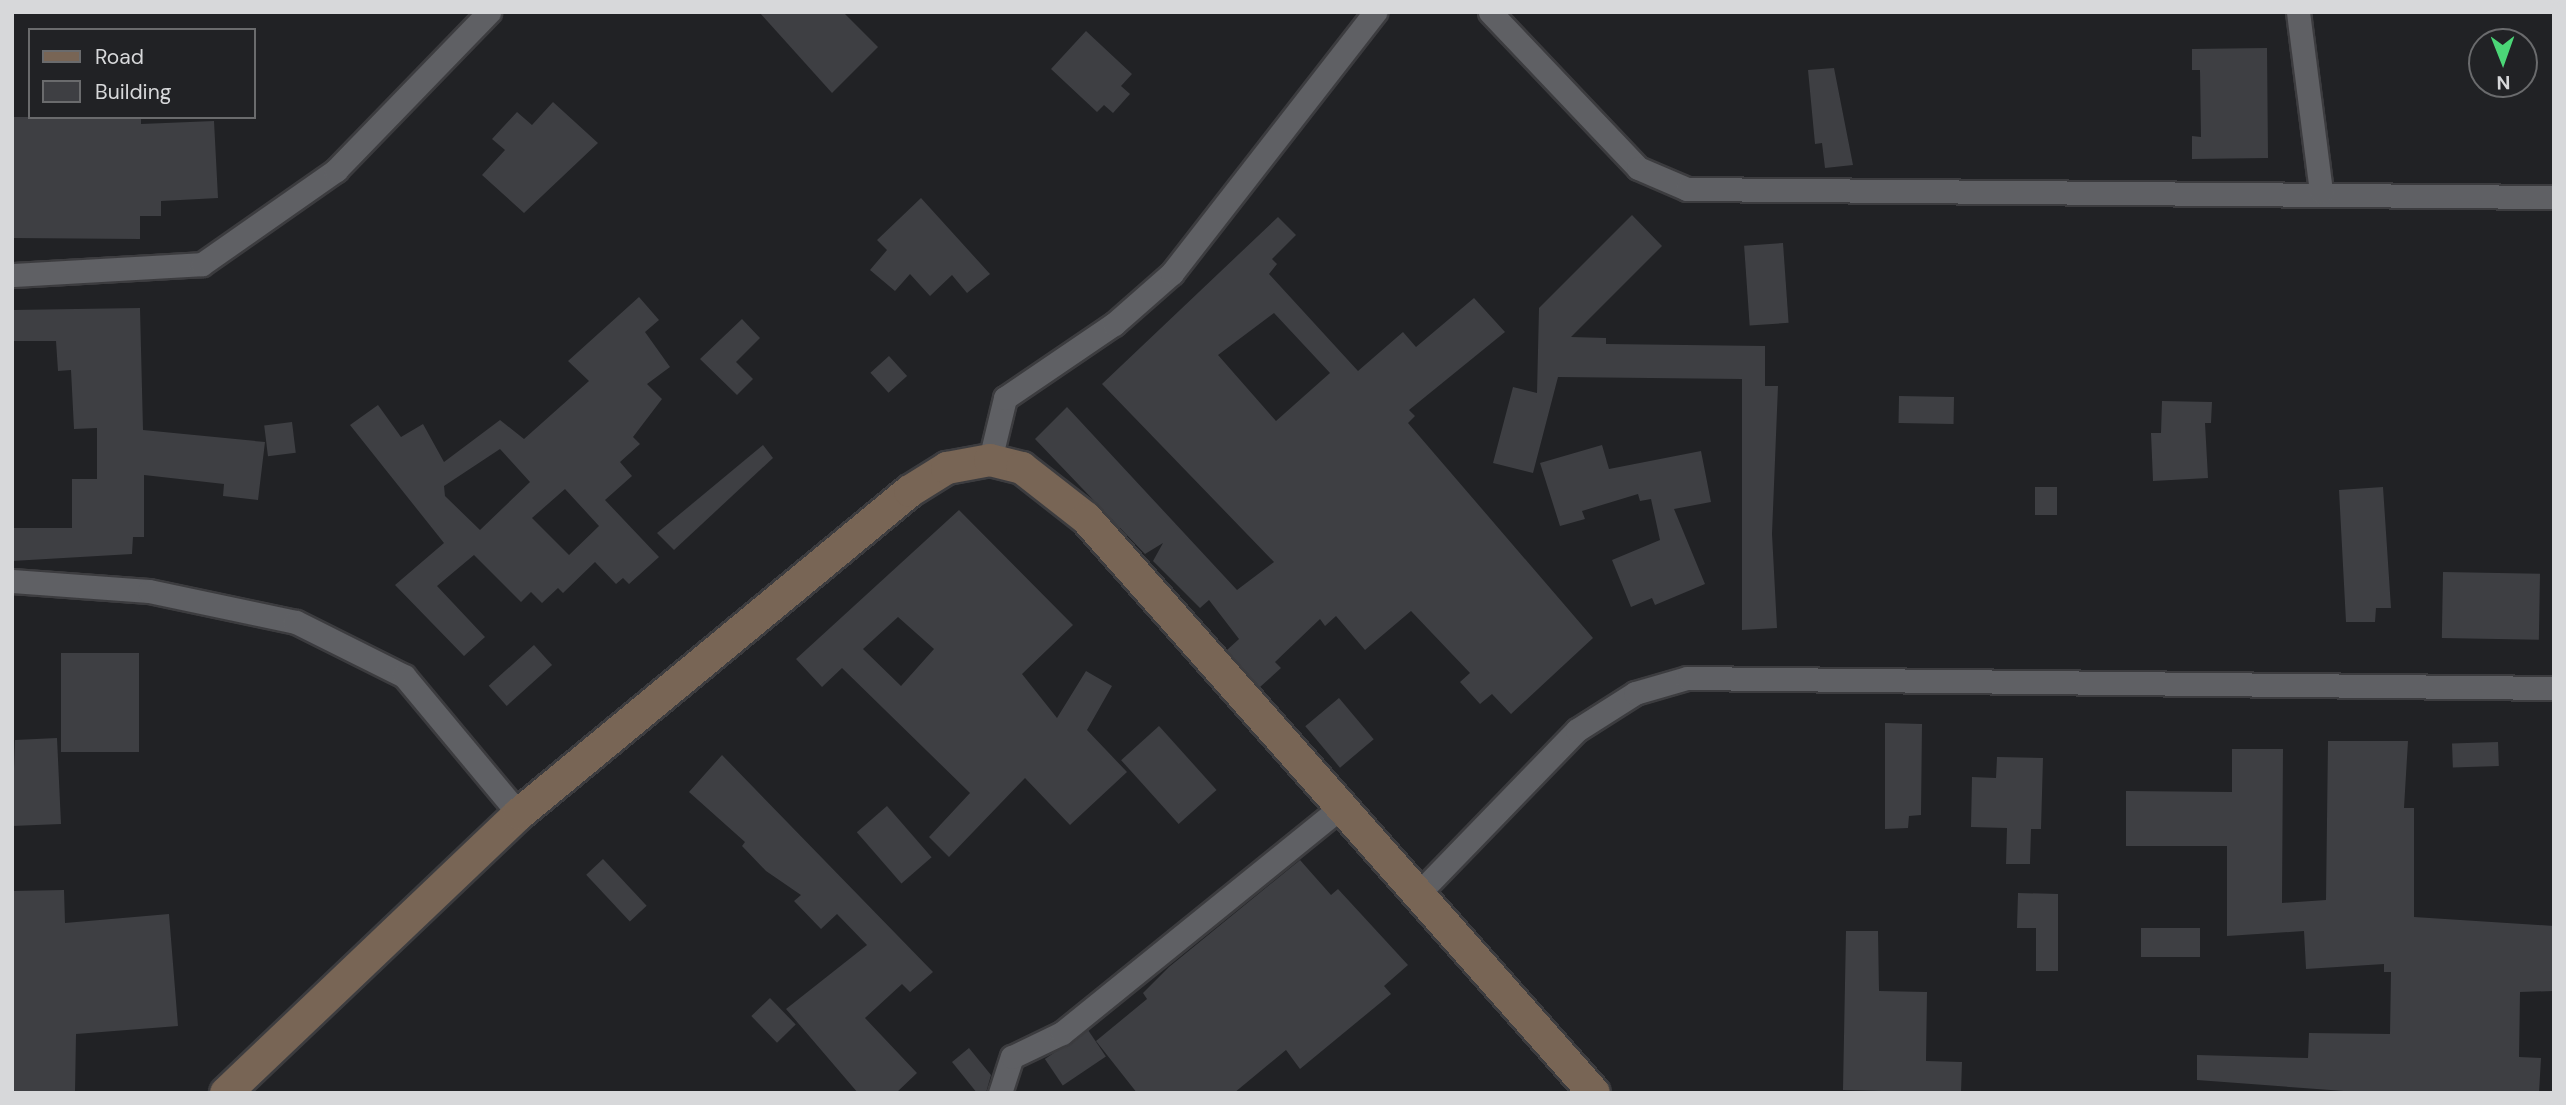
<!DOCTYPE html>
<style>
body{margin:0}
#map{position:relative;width:2566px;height:1105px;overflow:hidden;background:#212225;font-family:"DM Sans",sans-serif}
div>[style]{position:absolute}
.building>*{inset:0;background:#3e3f43;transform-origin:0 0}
.roads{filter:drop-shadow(2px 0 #3c3c3f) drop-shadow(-2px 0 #3c3c3f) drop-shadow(0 2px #3c3c3f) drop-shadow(0 -2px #3c3c3f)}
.street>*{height:23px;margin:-11.5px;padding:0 11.5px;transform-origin:11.5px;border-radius:11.5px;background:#5f6064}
.secondary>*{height:32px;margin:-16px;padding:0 16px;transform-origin:16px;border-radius:16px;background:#786555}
span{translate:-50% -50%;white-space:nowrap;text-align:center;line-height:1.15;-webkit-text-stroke:7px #212225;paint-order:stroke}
.frame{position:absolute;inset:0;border:14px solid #d7d8da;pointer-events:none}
.legend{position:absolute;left:28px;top:28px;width:228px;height:91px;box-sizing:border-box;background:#212225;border:2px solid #6a6b6d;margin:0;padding:9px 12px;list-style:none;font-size:21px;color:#d7d8da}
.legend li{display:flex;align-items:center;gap:14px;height:35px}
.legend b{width:35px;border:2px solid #6a6b6d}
.north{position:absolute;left:2468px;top:28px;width:70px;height:70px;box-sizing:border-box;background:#212225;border:2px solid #6a6b6d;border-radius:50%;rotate:179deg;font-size:19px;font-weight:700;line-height:28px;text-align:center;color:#d7d8da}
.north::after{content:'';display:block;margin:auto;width:24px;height:32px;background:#4bd677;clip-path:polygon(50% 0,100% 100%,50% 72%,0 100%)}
</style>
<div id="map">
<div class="building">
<div style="clip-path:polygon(759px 12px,843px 12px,878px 47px,832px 93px)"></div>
<div style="clip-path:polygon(1086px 31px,1132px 74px,1121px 86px,1130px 94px,1113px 113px,1104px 105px,1097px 112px,1051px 69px)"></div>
<div style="clip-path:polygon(2267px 48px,2268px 158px,2192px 159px,2192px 136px,2201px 137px,2200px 70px,2192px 70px,2192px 49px)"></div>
<div style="clip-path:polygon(1834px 68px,1853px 165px,1825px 168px,1822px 143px,1815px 144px,1808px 70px)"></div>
<div style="clip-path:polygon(553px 102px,598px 143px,524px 213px,482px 175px,505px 150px,492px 139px,517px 112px,532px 125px)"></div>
<div style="clip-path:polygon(12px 117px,141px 117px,141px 124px,214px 121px,218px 198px,161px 201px,161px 216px,140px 216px,140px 239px,12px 238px)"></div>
<div style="clip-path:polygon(921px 198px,990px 274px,967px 293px,952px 275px,930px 296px,910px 274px,895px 291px,870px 270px,887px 250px,877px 240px)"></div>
<div style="clip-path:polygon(1632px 215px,1662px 246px,1571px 337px,1606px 338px,1606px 344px,1765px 346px,1765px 386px,1778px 386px,1772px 534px,1777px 628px,1742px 630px,1742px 379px,1558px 377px,1533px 473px,1493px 463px,1513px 387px,1537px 393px,1539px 308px)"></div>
<div style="clip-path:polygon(evenodd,1278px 217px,1296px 235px,1272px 259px,1277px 264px,1269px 274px,1358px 371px,1403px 332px,1416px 347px,1474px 298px,1505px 332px,1409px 410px,1415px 416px,1408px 423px,1593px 638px,1511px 714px,1492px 694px,1480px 704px,1460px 682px,1470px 673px,1411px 611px,1365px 650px,1336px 616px,1325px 626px,1320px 619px,1275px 662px,1281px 668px,1260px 687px,1227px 650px,1239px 639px,1209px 600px,1200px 608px,1153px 561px,1163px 543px,1145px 554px,1035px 439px,1067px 407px,1237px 590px,1274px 562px,1102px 384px,1278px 217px,1274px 313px,1330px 373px,1276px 421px,1218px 355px,1274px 313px)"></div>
<div style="left:1783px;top:243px;width:80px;height:39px;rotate:86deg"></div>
<div style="clip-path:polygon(evenodd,639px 297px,659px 320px,645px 332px,670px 367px,647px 384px,662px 399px,633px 437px,640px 444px,620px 462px,632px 476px,605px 500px,659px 557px,629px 584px,623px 578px,616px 584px,595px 562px,563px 593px,558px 588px,542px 603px,531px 592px,521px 602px,474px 555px,437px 586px,485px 637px,464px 656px,395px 585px,444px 543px,350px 425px,378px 405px,401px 437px,423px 424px,444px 462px,500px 420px,524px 439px,589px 381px,568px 361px,639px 297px,500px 449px,530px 482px,480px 530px,445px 496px,444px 486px,500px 449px,639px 297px,565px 489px,599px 526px,569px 555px,532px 518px,565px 489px)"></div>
<div style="clip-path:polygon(140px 308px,143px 430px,265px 442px,258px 500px,223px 496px,224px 484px,144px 475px,144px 537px,133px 537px,132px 554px,12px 561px,12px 528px,72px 528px,72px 479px,97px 479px,97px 428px,74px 429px,71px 370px,58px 371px,56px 341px,12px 341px,12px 310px)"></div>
<div style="clip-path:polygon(742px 319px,760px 338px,736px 362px,753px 379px,737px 395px,700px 359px)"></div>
<div style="left:889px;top:356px;width:27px;height:25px;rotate:48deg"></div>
<div style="left:1899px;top:396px;width:55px;height:27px;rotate:1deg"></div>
<div style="clip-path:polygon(2162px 401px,2212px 402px,2211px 423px,2205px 423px,2208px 478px,2153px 481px,2151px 433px,2161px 433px)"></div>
<div style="left:292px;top:422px;width:31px;height:28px;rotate:83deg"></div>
<div style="clip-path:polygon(763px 445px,773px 458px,674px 550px,657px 533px)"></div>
<div style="clip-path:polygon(1602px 445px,1609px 469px,1701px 451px,1711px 502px,1674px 509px,1705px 584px,1655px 605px,1652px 598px,1631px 607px,1612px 560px,1660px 540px,1651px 499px,1640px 501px,1638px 494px,1582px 511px,1585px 519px,1560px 526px,1540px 463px)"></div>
<div style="left:2035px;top:487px;width:22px;height:28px"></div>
<div style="clip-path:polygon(2383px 487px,2391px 608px,2376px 608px,2375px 622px,2346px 622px,2339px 490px)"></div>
<div style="clip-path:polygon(evenodd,959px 510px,1073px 625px,1022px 674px,1057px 718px,1086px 671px,1112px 686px,1087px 730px,1127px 772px,1070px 825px,1025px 778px,949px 857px,929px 837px,970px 793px,842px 668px,822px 687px,796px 659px,959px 510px,898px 617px,934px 649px,901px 686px,863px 649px,898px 617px)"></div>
<div style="left:2443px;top:572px;width:97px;height:66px;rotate:1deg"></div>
<div style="left:534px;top:645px;width:27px;height:61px;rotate:48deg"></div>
<div style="left:61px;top:653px;width:78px;height:99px"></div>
<div style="left:1339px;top:698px;width:54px;height:44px;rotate:50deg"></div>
<div style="clip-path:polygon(1885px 723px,1922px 724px,1921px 815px,1909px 816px,1908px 828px,1885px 829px)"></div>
<div style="left:1159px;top:726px;width:86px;height:51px;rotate:48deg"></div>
<div style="clip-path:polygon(57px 738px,61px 824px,12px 826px,15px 740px)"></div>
<div style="clip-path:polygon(2328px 741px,2408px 741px,2404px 808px,2414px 808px,2414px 917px,2554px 926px,2554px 991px,2520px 992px,2519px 1057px,2541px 1058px,2539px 1093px,2371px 1093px,2197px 1080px,2197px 1055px,2308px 1058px,2309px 1033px,2390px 1034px,2391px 972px,2384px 972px,2384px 964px,2306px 969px,2304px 931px,2227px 936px,2227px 846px,2126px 846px,2126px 791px,2232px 792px,2232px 749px,2283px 749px,2282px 903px,2326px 900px)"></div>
<div style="left:2498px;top:742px;width:24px;height:46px;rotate:88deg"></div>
<div style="clip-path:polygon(722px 755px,933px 972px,910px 992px,902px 984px,865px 1018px,917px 1073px,896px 1093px,858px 1093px,786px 1009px,867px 945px,837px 914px,821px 929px,794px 901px,801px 895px,766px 871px,742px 846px,745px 842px,689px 792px)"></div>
<div style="clip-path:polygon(1997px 757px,2043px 758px,2041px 829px,2031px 829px,2030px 864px,2006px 864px,2007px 828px,1971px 827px,1972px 777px,1996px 778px)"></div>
<div style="left:887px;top:806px;width:68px;height:40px;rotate:49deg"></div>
<div style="left:603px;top:859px;width:64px;height:23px;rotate:47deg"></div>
<div style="clip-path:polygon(1300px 860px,1331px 895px,1338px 889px,1408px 965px,1384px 986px,1391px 994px,1300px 1069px,1286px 1050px,1234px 1093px,1137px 1093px,1096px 1041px,1147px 999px,1143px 993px,1169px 967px)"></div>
<div style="clip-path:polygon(64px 890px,65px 923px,169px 914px,178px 1026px,76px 1034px,75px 1093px,12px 1093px,12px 891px)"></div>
<div style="clip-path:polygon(2018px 893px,2058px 894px,2058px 971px,2036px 971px,2036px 928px,2017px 928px)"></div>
<div style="left:2141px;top:928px;width:59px;height:29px"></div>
<div style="clip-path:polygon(1846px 931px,1878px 931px,1879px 991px,1927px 992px,1926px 1061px,1962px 1062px,1961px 1093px,1843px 1090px)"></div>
<div style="left:770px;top:998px;width:37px;height:26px;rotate:46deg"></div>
<div style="left:1088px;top:1030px;width:32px;height:52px;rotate:56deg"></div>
<div style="clip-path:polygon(969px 1048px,991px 1075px,986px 1093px,977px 1093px,952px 1062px)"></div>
</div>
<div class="roads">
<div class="street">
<div style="left:1490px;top:12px;width:215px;rotate:46.5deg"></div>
<div style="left:1638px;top:168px;width:53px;rotate:23.2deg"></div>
<div style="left:1687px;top:189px;width:867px;rotate:0.53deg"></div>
<div style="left:2298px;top:12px;width:181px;rotate:82.7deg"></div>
<div style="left:12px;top:275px;width:190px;rotate:-3.3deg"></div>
<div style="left:202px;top:264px;width:164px;rotate:-35deg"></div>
<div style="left:336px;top:170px;width:220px;rotate:-45.9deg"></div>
<div style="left:990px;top:460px;width:64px;rotate:-76.4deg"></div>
<div style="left:1005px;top:398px;width:132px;rotate:-34.2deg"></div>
<div style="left:1114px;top:324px;width:77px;rotate:-41.3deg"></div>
<div style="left:1172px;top:273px;width:331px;rotate:-52.1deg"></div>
<div style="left:12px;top:581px;width:137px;rotate:4.2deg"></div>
<div style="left:149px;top:591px;width:150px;rotate:11.9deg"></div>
<div style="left:296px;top:622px;width:121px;rotate:26.6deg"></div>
<div style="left:404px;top:676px;width:180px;rotate:50.2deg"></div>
<div style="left:1418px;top:894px;width:228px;rotate:-45.9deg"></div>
<div style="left:1577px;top:730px;width:69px;rotate:-32.5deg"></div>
<div style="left:1635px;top:693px;width:54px;rotate:-16.1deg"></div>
<div style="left:1687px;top:678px;width:867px;rotate:0.66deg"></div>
<div style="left:1000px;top:1093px;width:38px;rotate:-72deg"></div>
<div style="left:1012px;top:1057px;width:55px;rotate:-25.6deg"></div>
<div style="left:1062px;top:1033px;width:360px;rotate:-39deg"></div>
</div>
<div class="secondary">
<div style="left:226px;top:1093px;width:405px;rotate:-43.6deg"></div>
<div style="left:519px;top:814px;width:507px;rotate:-39.56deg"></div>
<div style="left:910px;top:491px;width:44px;rotate:-31.9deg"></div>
<div style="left:947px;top:468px;width:44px;rotate:-10.5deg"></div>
<div style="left:990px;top:460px;width:33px;rotate:14deg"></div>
<div style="left:1022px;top:468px;width:81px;rotate:38deg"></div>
<div style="left:1086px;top:518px;width:767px;rotate:48.54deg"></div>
</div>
</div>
<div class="frame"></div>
<ul class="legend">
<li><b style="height:9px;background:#786555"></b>Road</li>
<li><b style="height:19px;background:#3e3f43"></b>Building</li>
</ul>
<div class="north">N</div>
</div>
